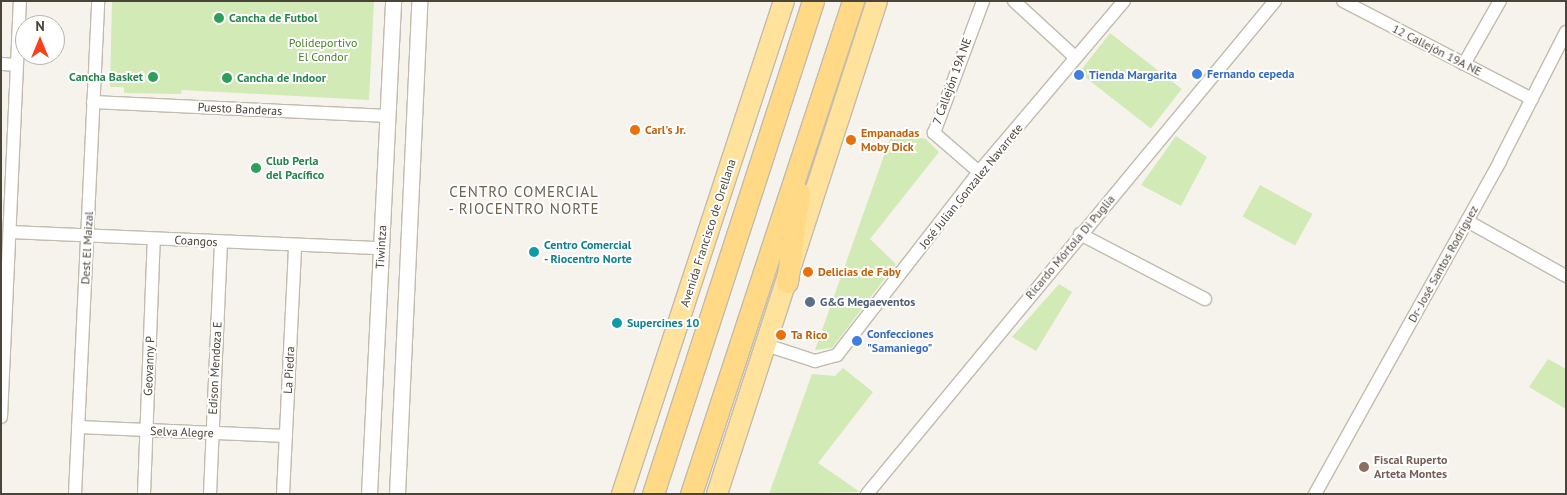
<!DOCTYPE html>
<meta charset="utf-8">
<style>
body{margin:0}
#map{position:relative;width:1567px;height:495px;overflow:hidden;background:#f6f3ec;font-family:"PT Sans",sans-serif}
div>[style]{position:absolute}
.green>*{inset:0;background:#d2eab5;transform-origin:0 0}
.roads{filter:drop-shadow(1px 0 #c2bbae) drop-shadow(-1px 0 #c2bbae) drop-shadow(0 1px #c2bbae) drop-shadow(0 -1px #c2bbae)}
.minor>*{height:12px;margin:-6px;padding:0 6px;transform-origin:6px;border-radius:6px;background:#fff}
.tertiary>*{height:15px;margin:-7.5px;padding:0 7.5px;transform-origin:7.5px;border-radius:7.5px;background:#fff}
.primary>*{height:20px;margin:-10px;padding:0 10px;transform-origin:10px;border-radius:10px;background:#ffe39c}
.trunk>*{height:21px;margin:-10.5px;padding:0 10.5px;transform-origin:10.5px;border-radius:10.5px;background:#ffd985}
.dots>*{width:14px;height:14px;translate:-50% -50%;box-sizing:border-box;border:2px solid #fff;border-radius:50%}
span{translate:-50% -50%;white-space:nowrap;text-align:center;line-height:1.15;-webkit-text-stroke:4px #fff;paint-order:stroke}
.leisure-label{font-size:12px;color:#27864d;font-weight:700}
.left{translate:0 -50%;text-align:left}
.right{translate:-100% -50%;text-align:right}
.park-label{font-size:12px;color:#4a7f2a}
.street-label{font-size:12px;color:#4b4439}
.shop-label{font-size:12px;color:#366cbe;font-weight:700}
.food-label{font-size:12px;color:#c56008;font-weight:700}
.culture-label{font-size:12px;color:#0d838f;font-weight:700}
.service-label{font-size:12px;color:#4e5e75;font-weight:700}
.education-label{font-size:12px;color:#785e54;font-weight:700}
.quarter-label{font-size:15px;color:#6e6250;letter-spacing:1px}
.frame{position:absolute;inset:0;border:2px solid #4b4439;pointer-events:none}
.north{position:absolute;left:15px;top:15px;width:50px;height:50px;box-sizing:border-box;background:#fff;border:1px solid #b7b4b0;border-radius:50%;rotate:0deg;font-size:14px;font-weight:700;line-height:20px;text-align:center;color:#4b4439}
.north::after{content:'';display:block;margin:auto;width:18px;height:22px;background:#fc3f1d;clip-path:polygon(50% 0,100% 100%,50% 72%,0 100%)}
</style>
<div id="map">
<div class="green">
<div style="clip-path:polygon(112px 1px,374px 1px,369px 100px,182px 90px,181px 94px,124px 93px,124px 87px,110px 87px)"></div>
<div style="left:1110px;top:33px;width:91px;height:50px;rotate:38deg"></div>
<div style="clip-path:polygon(892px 133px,926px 139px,939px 152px,870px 239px,896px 264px,832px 348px,815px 350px)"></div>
<div style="clip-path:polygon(1176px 136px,1207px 157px,1181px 206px,1141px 185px)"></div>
<div style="left:1260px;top:185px;width:60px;height:36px;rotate:29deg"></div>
<div style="clip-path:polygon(1059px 284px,1072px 292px,1036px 351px,1012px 337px)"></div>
<div style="clip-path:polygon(1548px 359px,1566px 369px,1566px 409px,1529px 387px)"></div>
<div style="clip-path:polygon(843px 368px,873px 392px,818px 463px,860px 492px,769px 494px,812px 374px,835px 376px)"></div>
</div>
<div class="roads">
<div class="minor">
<div style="left:1014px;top:1px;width:83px;rotate:42.6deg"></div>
<div style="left:1343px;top:1px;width:213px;rotate:27.4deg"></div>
<div style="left:1px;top:64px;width:16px;rotate:4deg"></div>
<div style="left:1464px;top:64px;width:73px;rotate:-60.3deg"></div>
<div style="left:93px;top:102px;width:295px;rotate:2.7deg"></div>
<div style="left:979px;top:172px;width:60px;rotate:-139.1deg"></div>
<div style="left:934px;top:133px;width:141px;rotate:-69.6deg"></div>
<div style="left:1467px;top:221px;width:113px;rotate:29.1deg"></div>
<div style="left:10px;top:232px;width:371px;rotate:2.5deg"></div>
<div style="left:1080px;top:234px;width:141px;rotate:27.5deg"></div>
<div style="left:766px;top:345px;width:52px;rotate:18.1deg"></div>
<div style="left:815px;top:361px;width:23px;rotate:-15deg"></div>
<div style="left:837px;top:355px;width:232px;rotate:-52.2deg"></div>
<div style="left:979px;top:172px;width:224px;rotate:-49.7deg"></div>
<div style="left:1px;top:417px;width:416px;rotate:-87.4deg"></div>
<div style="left:78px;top:427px;width:208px;rotate:2.5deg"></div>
<div style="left:75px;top:494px;width:494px;rotate:-87.3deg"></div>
<div style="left:144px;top:494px;width:255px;rotate:-87.8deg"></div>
<div style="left:210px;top:494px;width:252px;rotate:-87.5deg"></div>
<div style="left:283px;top:494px;width:249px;rotate:-87.2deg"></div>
<div style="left:867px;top:494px;width:640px;rotate:-50.39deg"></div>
<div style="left:1315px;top:494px;width:381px;rotate:-60.9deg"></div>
<div style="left:1500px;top:161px;width:145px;rotate:-62.9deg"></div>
</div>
<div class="tertiary">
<div style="left:369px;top:494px;width:494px;rotate:-87.2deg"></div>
<div style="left:397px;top:494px;width:493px;rotate:-87.4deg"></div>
</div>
<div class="primary">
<div style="left:622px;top:494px;width:519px;rotate:-71.81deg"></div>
<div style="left:717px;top:494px;width:518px;rotate:-72.02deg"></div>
</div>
<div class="trunk">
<div style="left:787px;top:282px;width:90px;rotate:-82.3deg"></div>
<div style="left:653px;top:494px;width:518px;rotate:-72.02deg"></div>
<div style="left:691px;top:494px;width:519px;rotate:-71.81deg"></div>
</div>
</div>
<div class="dots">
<div style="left:219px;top:18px;background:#2e9e5b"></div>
<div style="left:1197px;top:74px;background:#3f7fe0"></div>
<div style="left:1079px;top:75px;background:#3f7fe0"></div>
<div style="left:153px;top:77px;background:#2e9e5b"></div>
<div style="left:227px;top:78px;background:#2e9e5b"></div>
<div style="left:635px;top:130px;background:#e8710a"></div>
<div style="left:851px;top:140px;background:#e8710a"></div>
<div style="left:256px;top:168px;background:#2e9e5b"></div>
<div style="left:534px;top:252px;background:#0f9aa8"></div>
<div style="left:808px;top:272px;background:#e8710a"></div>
<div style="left:810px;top:302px;background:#5c6f8a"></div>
<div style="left:617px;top:323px;background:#0f9aa8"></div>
<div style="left:781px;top:335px;background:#e8710a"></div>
<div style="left:857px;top:341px;background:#3f7fe0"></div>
<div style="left:1364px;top:467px;background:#8d6e63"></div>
</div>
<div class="leisure-label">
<span class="left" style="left:229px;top:18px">Cancha de Futbol</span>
<span class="right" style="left:143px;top:77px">Cancha Basket</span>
<span class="left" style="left:237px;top:78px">Cancha de Indoor</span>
<span class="left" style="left:266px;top:168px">Club Perla<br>del Pacífico</span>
</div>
<div class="park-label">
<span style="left:323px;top:50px">Polideportivo<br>El Condor</span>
</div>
<div class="street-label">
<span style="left:1437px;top:50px;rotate:27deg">12 Callejón 19A NE</span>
<span style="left:952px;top:81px;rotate:-70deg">7 Callejón 19A NE</span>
<span style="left:240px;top:109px;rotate:3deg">Puesto Banderas</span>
<span style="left:971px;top:186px;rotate:-51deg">José Julian Gonzalez Navarrete</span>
<span style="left:708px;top:233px;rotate:-72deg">Avenida Francisco de Orellana</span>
<span style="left:196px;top:241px;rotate:3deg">Coangos</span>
<span style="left:381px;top:247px;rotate:-87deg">Tiwintza</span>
<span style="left:1070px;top:247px;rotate:-50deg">Ricardo Mórtola Di Puglia</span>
<span style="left:87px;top:248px;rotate:-87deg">Dest El Maizal</span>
<span style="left:1443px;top:264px;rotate:-61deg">Dr- José Santos Rodríguez</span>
<span style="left:149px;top:366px;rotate:-88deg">Geovanny P</span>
<span style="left:215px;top:368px;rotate:-87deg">Edison Mendoza E</span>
<span style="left:289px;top:370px;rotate:-87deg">La Piedra</span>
<span style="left:182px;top:432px;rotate:2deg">Selva Alegre</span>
</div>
<div class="shop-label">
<span class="left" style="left:1207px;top:74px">Fernando cepeda</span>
<span class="left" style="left:1089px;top:75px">Tienda Margarita</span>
<span class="left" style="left:867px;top:341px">Confecciones<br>"Samaniego"</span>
</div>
<div class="food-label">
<span class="left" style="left:645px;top:130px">Carl's Jr.</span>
<span class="left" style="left:861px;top:140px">Empanadas<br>Moby Dick</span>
<span class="left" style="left:818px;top:272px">Delicias de Faby</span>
<span class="left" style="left:791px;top:335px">Ta Rico</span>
</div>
<div class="culture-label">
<span class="left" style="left:544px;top:252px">Centro Comercial<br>- Riocentro Norte</span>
<span class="left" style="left:627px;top:323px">Supercines 10</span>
</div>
<div class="service-label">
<span class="left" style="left:820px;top:302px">G&amp;G Megaeventos</span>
</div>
<div class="education-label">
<span class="left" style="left:1374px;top:467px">Fiscal Ruperto<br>Arteta Montes</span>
</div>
<div class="quarter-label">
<span style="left:524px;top:200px">CENTRO COMERCIAL<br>- RIOCENTRO NORTE</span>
</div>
<div class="frame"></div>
<div class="north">N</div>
</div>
